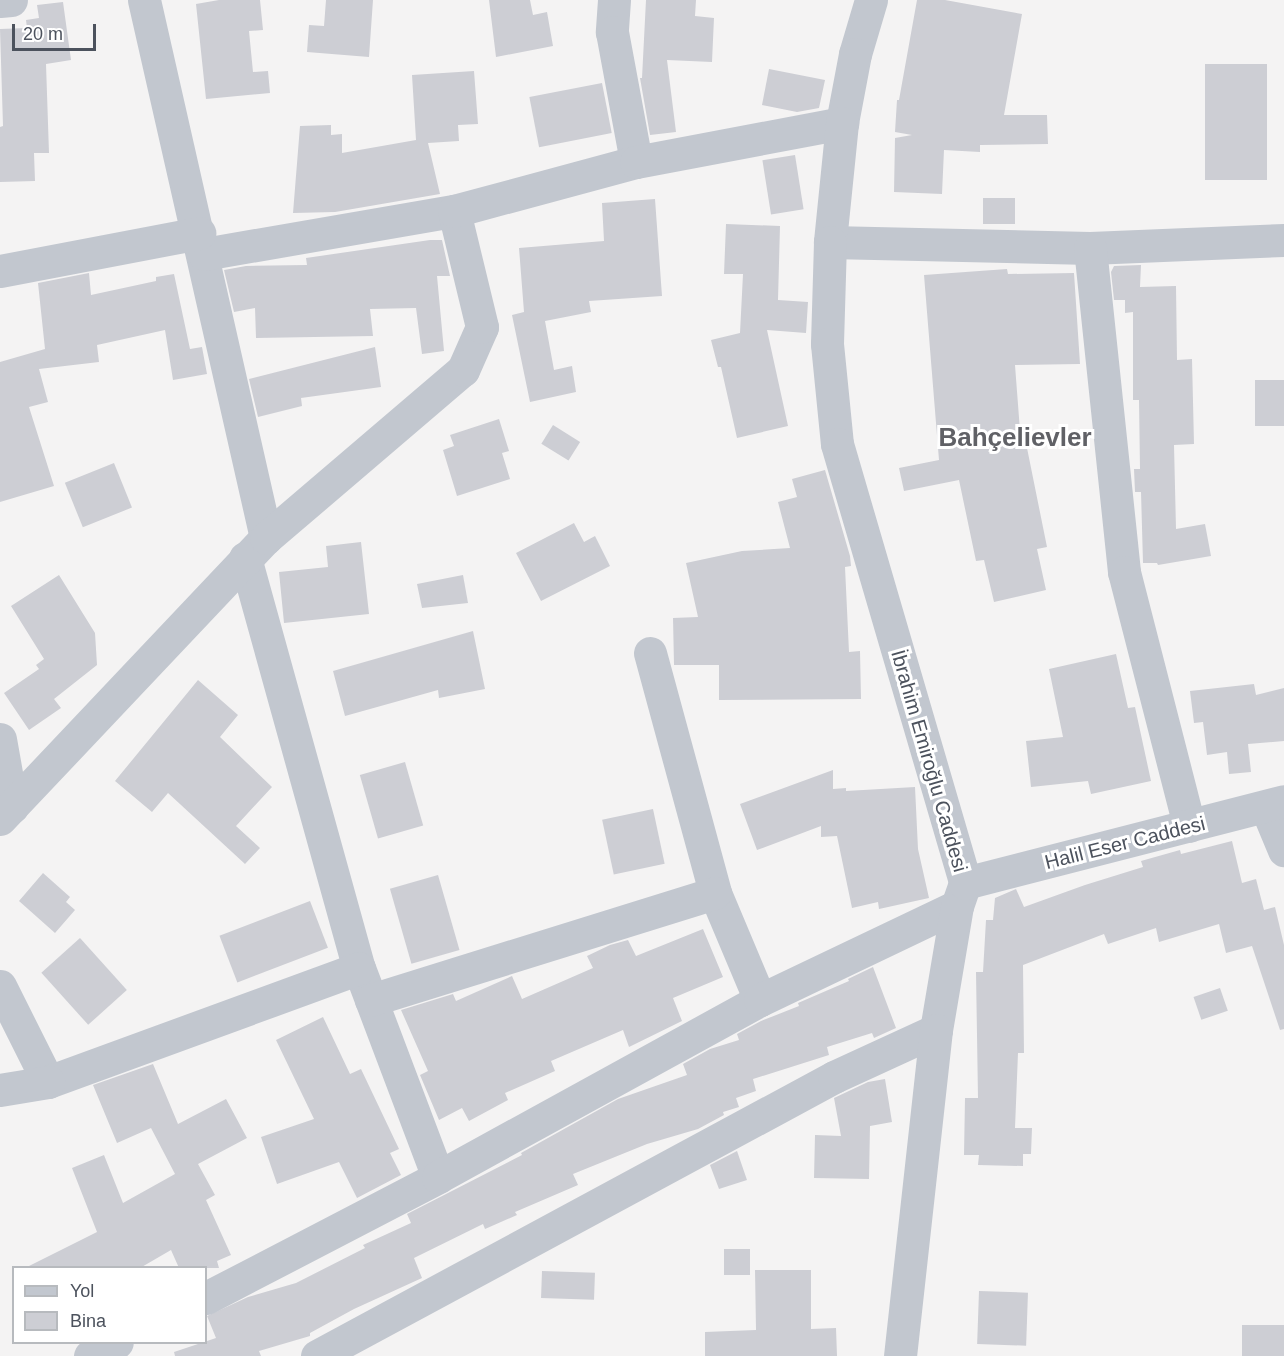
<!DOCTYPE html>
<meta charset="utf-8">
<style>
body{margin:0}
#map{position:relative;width:1284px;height:1356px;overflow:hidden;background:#f4f3f3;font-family:Helvetica,sans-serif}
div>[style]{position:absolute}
.building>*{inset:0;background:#cdced4;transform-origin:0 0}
.minor>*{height:33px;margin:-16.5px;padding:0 16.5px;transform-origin:16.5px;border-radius:16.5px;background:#c2c7cf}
.tertiary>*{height:33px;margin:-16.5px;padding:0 16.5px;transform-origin:16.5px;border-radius:16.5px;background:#c2c7cf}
span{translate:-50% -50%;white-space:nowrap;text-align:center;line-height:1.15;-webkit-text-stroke:6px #fff;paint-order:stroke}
.street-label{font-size:20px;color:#4c525d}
.district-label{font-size:26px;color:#606166;font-weight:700}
.legend{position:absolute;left:12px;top:1266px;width:195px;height:78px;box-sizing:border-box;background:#fff;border:2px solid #b7babe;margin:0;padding:8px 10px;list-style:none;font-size:18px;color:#4c525d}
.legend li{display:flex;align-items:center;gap:12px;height:30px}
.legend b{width:30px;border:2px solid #b7babe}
.scale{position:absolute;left:12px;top:24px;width:84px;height:27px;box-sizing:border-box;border:3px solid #4c525d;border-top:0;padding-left:8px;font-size:18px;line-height:21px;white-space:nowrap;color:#4c525d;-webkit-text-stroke:4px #fff;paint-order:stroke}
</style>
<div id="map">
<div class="building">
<div style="clip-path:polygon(219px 0,260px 0,263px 30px,249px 31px,253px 72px,268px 71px,270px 93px,206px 99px,196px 4px)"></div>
<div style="clip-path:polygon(326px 0,373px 0,369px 57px,307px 52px,309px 25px,324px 26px)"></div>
<div style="clip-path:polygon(489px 0,530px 0,533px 15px,547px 12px,553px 46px,496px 57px)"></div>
<div style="clip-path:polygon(646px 0,696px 0,695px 16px,714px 18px,712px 62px,667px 60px,676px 132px,650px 135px,640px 78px,642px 78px)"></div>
<div style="clip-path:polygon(917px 0,945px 0,1022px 14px,1004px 115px,1047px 115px,1048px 144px,980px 145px,980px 152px,944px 150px,942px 194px,894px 192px,895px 138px,912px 135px,895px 132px,897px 100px,899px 100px)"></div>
<div style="clip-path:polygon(63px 2px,71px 60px,46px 64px,49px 153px,34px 153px,35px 181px,0 182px,0 127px,3px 126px,0 29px,27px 28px,26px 20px,39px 18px,37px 5px)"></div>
<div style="left:1205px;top:64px;width:62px;height:116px"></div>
<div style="clip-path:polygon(769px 69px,825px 80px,819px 108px,797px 112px,762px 105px)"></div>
<div style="clip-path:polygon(474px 71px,478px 124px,458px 125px,459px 141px,428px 143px,440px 194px,335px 212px,293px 213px,300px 126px,331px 125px,331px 135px,342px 134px,342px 153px,416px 140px,412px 75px)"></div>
<div style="left:602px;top:83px;width:51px;height:74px;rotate:79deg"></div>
<div style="left:795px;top:155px;width:55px;height:33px;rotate:81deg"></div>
<div style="left:983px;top:198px;width:32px;height:26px"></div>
<div style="clip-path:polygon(655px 199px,662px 296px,589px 301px,591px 312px,545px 321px,554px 370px,572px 366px,576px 392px,530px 402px,512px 315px,524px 312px,519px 248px,604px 241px,602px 203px)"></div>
<div style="clip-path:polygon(726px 224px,780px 226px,778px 300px,808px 302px,806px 333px,767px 330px,788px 426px,737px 438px,721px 367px,718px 367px,711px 340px,740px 333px,743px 274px,724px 274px)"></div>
<div style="clip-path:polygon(430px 240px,442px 240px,450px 276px,437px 276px,444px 351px,422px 354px,416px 308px,370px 309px,373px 336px,256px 338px,255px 308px,234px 312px,224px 270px,246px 266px,307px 265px,306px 258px)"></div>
<div style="clip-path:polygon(1141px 265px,1140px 287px,1176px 286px,1177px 360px,1192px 359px,1194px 444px,1174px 445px,1176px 529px,1205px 524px,1211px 556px,1158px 565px,1157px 563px,1143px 563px,1141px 492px,1135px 492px,1134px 469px,1140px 469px,1139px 400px,1133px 400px,1133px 312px,1125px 313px,1125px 300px,1114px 300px,1111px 272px,1114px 266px)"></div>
<div style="clip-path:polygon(1007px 269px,1008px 274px,1074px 273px,1080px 364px,1015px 365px,1021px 444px,1026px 443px,1047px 547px,1037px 549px,1046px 590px,994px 602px,984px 560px,976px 561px,959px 480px,904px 491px,899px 468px,939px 460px,924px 275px)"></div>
<div style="clip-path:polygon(89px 273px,91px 295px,156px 281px,156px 277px,174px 274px,190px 349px,202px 347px,207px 374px,173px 380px,165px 330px,97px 345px,99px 362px,39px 369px,48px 402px,29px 407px,54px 486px,0 502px,0 362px,45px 349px,38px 283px)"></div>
<div style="clip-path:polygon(375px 347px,381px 387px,301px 398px,302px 406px,258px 417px,249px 379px)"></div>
<div style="left:1284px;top:380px;width:46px;height:29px;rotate:90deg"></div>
<div style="clip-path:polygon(499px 419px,509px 451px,502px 453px,510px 479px,457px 496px,443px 450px,454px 446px,450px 435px)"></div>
<div style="left:553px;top:425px;width:32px;height:22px;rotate:32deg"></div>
<div style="left:114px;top:463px;width:48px;height:53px;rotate:68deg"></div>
<div style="clip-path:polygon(825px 470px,850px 556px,851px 566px,845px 567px,849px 652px,860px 651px,861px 699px,719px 700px,719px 665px,674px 665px,673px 618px,698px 617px,686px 563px,742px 551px,790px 548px,778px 502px,797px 497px,792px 479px)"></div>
<div style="clip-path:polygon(574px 523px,584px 542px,595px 536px,610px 566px,541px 601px,516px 553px)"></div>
<div style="clip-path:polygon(361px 542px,369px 614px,284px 623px,279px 572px,328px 567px,326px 546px)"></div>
<div style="clip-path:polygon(59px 575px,95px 633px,97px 665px,54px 699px,61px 708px,29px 730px,4px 693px,39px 669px,36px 665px,44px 659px,11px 606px)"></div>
<div style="clip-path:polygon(463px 575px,468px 603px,422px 608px,417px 584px)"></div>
<div style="clip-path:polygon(473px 631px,485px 689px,439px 698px,438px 690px,345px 716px,333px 671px)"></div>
<div style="clip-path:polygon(1116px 654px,1128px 708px,1135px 707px,1151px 781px,1091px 794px,1088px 781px,1031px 787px,1026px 741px,1063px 737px,1049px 669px)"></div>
<div style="clip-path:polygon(198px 680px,238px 715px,220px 737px,272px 787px,236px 826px,260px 848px,245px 864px,168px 793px,152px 812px,115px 781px)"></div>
<div style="clip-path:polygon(1254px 684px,1256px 695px,1284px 688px,1284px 741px,1248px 744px,1251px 772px,1229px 774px,1227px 752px,1207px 755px,1203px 722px,1194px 723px,1190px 691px)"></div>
<div style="left:405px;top:762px;width:66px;height:47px;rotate:74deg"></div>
<div style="clip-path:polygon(833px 770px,833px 789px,846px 788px,846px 791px,915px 787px,918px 849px,929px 898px,879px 909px,878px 902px,852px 908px,837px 836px,821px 837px,821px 826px,757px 850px,740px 804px)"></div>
<div style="left:653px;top:809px;width:56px;height:52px;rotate:78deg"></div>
<div style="clip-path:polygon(1232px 841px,1242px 883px,1256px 879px,1264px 910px,1275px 907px,1284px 945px,1284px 1029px,1280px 1030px,1252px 946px,1226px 953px,1219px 924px,1159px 942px,1156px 928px,1108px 944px,1104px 934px,1023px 965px,1024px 1053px,1018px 1053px,1015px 1128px,1032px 1128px,1031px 1154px,1023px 1154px,1023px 1166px,978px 1165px,979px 1155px,964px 1155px,965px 1098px,978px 1098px,976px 972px,983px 972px,986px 920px,993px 920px,995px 898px,1016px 889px,1024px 907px,1085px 885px,1143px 867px,1141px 861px,1180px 850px,1181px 854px)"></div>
<div style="clip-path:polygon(43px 873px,70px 897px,66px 902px,75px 910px,55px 933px,19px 901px)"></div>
<div style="left:438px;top:875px;width:78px;height:50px;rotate:74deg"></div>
<div style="left:310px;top:901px;width:50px;height:97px;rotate:69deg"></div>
<div style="clip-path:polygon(703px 929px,723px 977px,673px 998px,682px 1021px,629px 1047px,623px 1030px,551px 1061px,555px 1071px,505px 1093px,508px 1100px,469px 1121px,462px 1108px,439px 1120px,420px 1075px,428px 1071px,401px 1010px,453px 994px,456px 1001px,512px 976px,522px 999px,593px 968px,587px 956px,610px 945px,628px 940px,636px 956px)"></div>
<div style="left:80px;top:938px;width:70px;height:52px;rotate:48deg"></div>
<div style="clip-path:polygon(873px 967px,896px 1028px,874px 1038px,872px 1033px,827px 1047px,829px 1055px,753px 1079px,756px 1091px,736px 1098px,739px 1107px,723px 1112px,724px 1115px,698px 1129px,647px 1144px,573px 1174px,578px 1185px,515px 1212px,517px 1215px,485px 1229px,483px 1224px,414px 1258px,422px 1278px,354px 1309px,310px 1333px,310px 1336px,259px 1351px,261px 1356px,175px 1356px,174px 1352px,216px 1338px,207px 1316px,248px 1297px,296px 1283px,365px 1248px,363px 1245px,411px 1223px,407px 1214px,522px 1155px,521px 1153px,618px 1099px,687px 1075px,683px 1064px,710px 1049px,739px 1040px,737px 1034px,761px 1021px,799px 1006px,798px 1003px,849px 981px,848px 979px)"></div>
<div style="left:1220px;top:988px;width:24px;height:28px;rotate:71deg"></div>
<div style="clip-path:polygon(323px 1017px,350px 1074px,361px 1069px,399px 1149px,390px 1153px,401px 1175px,357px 1198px,339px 1162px,277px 1184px,261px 1137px,314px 1119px,276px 1040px)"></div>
<div style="clip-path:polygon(153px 1064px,178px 1124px,226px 1099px,247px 1138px,198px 1164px,215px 1195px,206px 1200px,231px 1255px,217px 1261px,219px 1268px,179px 1268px,171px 1250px,140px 1268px,25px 1268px,97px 1232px,72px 1168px,104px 1155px,123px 1203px,175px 1174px,151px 1128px,117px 1143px,93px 1085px)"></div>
<div style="clip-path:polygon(885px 1079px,892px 1122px,870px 1126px,869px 1179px,814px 1178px,815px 1135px,841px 1136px,834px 1098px,868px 1082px)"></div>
<div style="clip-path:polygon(737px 1151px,747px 1180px,719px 1189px,710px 1165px)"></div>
<div style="left:724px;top:1249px;width:26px;height:26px"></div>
<div style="clip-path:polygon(755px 1270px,811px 1270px,811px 1329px,836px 1328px,837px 1356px,705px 1356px,705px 1332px,756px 1330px)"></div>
<div style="left:542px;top:1271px;width:53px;height:27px;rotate:2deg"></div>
<div style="left:979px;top:1291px;width:49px;height:53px;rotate:2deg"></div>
<div style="left:1284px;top:1325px;width:31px;height:42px;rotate:90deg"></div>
</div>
<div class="minor">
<div style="left:144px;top:0;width:552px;rotate:77.22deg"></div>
<div style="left:614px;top:0;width:32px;rotate:94deg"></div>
<div style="left:612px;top:32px;width:132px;rotate:79.5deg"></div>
<div style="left:0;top:1px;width:11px;rotate:-5deg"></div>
<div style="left:830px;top:242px;width:260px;rotate:1.3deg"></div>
<div style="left:1090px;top:248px;width:194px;rotate:-2.4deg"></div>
<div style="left:1090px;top:248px;width:326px;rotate:84deg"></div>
<div style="left:1124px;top:572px;width:262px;rotate:75.6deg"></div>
<div style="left:204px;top:254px;width:254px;rotate:-9.8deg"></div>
<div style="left:0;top:271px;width:203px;rotate:-10.8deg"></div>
<div style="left:245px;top:558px;width:426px;rotate:74.5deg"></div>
<div style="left:359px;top:968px;width:223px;rotate:69.3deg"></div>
<div style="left:650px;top:653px;width:249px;rotate:74.8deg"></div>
<div style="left:715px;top:893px;width:116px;rotate:67.2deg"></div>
<div style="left:0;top:739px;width:69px;rotate:80deg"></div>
<div style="left:1266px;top:807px;width:47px;rotate:67.3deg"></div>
<div style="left:0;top:819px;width:387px;rotate:-46.6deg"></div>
<div style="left:266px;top:538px;width:259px;rotate:-40.5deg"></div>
<div style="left:463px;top:370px;width:47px;rotate:-66.2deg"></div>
<div style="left:482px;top:327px;width:119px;rotate:-103.6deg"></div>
<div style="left:454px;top:211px;width:188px;rotate:-15.1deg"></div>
<div style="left:636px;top:162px;width:210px;rotate:-10.7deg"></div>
<div style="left:0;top:986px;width:107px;rotate:63.4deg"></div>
<div style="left:48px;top:1082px;width:331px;rotate:-20.1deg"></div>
<div style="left:371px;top:1000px;width:360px;rotate:-17.3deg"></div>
<div style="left:0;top:1090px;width:49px;rotate:-9.5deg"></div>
<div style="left:206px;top:1298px;width:262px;rotate:-27.5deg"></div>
<div style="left:438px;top:1177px;width:367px;rotate:-28.8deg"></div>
<div style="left:760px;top:1000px;width:218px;rotate:-25.5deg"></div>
<div style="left:90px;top:1356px;width:30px;rotate:-27deg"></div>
<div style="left:317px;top:1356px;width:587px;rotate:-28.35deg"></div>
<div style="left:834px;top:1077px;width:112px;rotate:-24.7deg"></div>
</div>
<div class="tertiary">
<div style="left:871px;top:0;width:56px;rotate:106.5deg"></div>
<div style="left:855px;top:54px;width:70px;rotate:100.7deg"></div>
<div style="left:842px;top:123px;width:120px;rotate:95.8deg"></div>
<div style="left:830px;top:242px;width:102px;rotate:91.7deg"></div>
<div style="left:827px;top:344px;width:100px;rotate:84.3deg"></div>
<div style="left:837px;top:444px;width:457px;rotate:73.7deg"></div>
<div style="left:965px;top:883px;width:24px;rotate:109deg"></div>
<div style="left:957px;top:906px;width:126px;rotate:99.6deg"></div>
<div style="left:936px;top:1030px;width:328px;rotate:96.3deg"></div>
<div style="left:965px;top:883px;width:329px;rotate:-14.4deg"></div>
</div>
<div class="street-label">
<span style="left:929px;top:761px;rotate:74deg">İbrahim Emiroğlu Caddesi</span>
<span style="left:1125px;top:843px;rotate:-14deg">Halil Eser Caddesi</span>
</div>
<div class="district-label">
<span style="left:1015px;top:438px">Bahçelievler</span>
</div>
<ul class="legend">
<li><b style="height:8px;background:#c2c7cf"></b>Yol</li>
<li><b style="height:16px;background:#cdced4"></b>Bina</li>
</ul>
<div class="scale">20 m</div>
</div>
